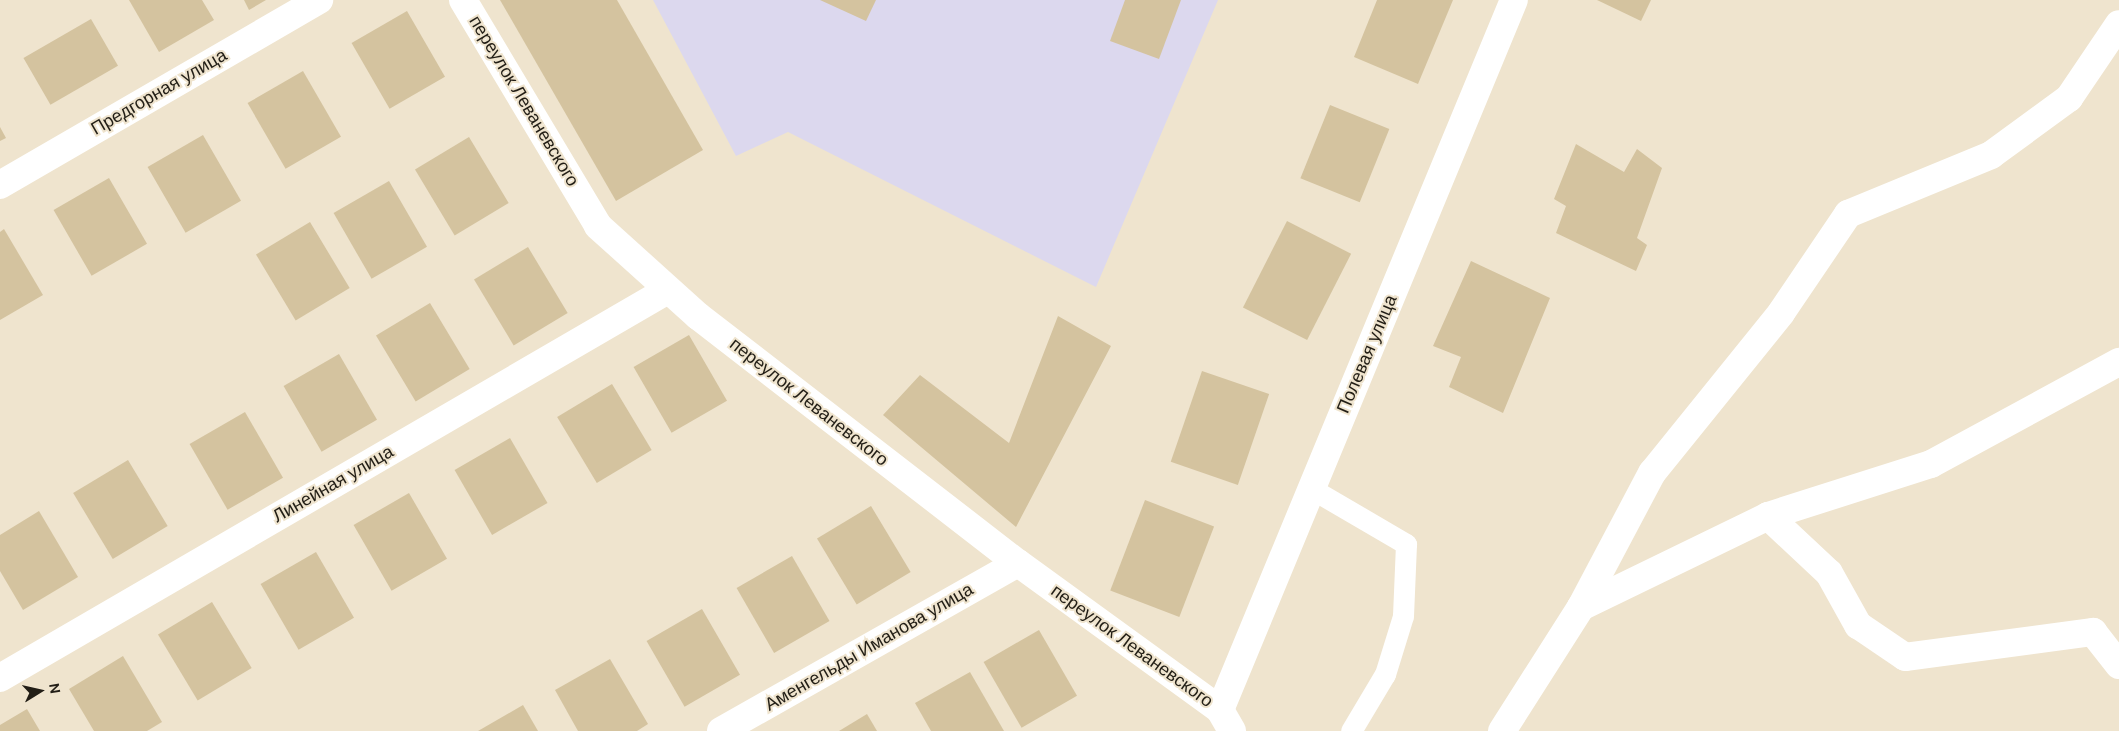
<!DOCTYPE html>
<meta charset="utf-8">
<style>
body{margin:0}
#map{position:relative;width:2119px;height:731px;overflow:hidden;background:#efe4ce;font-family:"DM Sans",sans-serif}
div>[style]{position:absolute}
.industrial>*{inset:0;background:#dcd8ee}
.building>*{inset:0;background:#d4c39f;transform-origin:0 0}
.lane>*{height:21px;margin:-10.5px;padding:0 10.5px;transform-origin:10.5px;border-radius:10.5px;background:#fff}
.street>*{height:28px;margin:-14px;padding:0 14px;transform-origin:14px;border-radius:14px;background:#fff}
span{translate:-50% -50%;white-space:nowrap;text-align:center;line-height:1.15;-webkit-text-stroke:4px #efe4ce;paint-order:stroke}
.street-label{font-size:18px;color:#221e16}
.north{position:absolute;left:15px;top:666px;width:50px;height:50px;-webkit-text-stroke:4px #efe4ce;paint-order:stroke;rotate:80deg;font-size:14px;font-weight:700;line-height:20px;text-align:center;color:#221e16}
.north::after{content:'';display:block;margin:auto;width:18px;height:22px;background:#221e16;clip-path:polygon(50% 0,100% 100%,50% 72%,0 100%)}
</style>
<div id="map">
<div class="industrial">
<div style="clip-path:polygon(653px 0,1218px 0,1096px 287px,788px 132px,736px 156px)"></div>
</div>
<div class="building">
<div style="clip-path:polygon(129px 0,202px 0,214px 20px,159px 52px)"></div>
<div style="clip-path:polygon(244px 0,266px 0,249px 10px)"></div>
<div style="clip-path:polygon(500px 0,617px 0,703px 150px,616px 201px)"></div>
<div style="clip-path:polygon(820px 0,876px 0,866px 21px)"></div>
<div style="clip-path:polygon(1125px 0,1181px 0,1159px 59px,1110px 41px)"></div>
<div style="clip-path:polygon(1377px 0,1453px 0,1418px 84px,1354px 57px)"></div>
<div style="clip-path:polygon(1597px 0,1651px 0,1641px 21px)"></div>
<div style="left:407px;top:11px;width:76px;height:64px;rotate:60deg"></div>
<div style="left:91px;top:19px;width:54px;height:78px;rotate:60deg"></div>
<div style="left:303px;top:71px;width:76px;height:64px;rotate:60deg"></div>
<div style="left:1330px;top:105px;width:64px;height:79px;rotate:22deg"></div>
<div style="clip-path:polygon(0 127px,6px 138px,0 141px)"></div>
<div style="left:203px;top:135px;width:76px;height:64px;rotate:60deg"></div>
<div style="left:469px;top:137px;width:77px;height:63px;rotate:59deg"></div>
<div style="clip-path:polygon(1576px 144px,1624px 172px,1637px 149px,1662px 168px,1637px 238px,1647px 245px,1636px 271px,1556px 233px,1566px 206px,1554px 199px)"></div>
<div style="left:109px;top:178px;width:76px;height:64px;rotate:60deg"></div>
<div style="left:389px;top:181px;width:76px;height:64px;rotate:60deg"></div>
<div style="left:1287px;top:221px;width:72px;height:97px;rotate:27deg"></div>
<div style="left:310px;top:222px;width:77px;height:63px;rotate:59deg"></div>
<div style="clip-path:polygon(4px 229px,43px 295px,0 320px,0 232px)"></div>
<div style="left:528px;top:247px;width:77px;height:63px;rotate:59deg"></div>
<div style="clip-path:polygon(1471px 261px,1550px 298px,1503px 413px,1449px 387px,1461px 357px,1433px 346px)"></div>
<div style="left:430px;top:303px;width:77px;height:63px;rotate:59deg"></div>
<div style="clip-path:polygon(1058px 316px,1111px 346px,1016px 527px,883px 415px,920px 375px,1009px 443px)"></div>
<div style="left:689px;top:335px;width:76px;height:64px;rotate:60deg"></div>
<div style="left:339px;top:354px;width:76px;height:64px;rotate:60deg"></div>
<div style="left:1202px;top:371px;width:71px;height:96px;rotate:19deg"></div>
<div style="left:612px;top:384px;width:77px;height:64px;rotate:59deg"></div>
<div style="left:245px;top:412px;width:76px;height:64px;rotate:60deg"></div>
<div style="left:510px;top:438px;width:75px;height:64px;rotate:60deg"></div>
<div style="left:128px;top:460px;width:77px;height:64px;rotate:59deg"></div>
<div style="left:409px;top:493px;width:76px;height:64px;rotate:60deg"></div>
<div style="left:1145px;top:500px;width:74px;height:97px;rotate:21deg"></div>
<div style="left:871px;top:506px;width:77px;height:63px;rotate:59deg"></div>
<div style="clip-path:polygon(39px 511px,78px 577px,23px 610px,0 571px,0 535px)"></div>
<div style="left:316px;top:552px;width:76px;height:64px;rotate:60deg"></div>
<div style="left:792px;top:556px;width:75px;height:64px;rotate:60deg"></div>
<div style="left:212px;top:602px;width:77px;height:63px;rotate:59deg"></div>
<div style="left:702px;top:609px;width:76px;height:64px;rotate:60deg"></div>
<div style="left:1039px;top:630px;width:76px;height:64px;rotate:60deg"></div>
<div style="clip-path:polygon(123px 656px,162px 722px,147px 731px,94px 731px,69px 689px)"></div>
<div style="clip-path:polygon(610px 659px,648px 724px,637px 731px,578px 731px,555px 690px)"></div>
<div style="clip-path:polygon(970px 672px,1004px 731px,931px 731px,915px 703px)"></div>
<div style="clip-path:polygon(523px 705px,538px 731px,478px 731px)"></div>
<div style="clip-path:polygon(27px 709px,40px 731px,0 731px,0 725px)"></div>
<div style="clip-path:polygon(867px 714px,877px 731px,839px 731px)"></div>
</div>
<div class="lane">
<div style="left:1312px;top:489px;width:109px;rotate:30.3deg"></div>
<div style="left:1406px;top:544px;width:72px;rotate:92.4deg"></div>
<div style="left:1403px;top:616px;width:61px;rotate:107.2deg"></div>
<div style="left:1385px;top:674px;width:66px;rotate:120.8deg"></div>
</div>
<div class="street">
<div style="left:463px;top:0;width:263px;rotate:59.1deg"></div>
<div style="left:598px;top:226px;width:135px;rotate:42deg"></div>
<div style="left:698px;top:316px;width:404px;rotate:37.7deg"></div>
<div style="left:1018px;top:563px;width:250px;rotate:36deg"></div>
<div style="left:1220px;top:710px;width:24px;rotate:60deg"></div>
<div style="left:0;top:185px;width:369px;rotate:-30.1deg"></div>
<div style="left:1768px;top:516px;width:83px;rotate:43.1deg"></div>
<div style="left:1829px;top:573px;width:60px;rotate:60.9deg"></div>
<div style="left:1858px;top:625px;width:57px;rotate:34.2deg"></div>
<div style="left:1905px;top:657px;width:190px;rotate:-7.6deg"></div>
<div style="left:2093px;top:632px;width:42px;rotate:51.8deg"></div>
<div style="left:1581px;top:607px;width:152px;rotate:-62.1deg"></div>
<div style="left:1652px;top:473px;width:206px;rotate:-51.1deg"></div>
<div style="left:1781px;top:313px;width:120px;rotate:-55.9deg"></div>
<div style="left:1848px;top:214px;width:155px;rotate:-22.4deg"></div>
<div style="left:1991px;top:155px;width:97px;rotate:-36.2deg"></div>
<div style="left:2069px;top:98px;width:89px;rotate:-56deg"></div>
<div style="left:0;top:678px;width:770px;rotate:-30.16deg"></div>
<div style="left:1220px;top:710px;width:768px;rotate:-67.51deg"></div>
<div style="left:721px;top:731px;width:341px;rotate:-29.5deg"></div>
<div style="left:1502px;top:731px;width:147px;rotate:-57.5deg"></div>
<div style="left:1581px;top:607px;width:208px;rotate:-25.9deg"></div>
<div style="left:1768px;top:516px;width:171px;rotate:-17.7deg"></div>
<div style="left:1931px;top:464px;width:214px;rotate:-28.5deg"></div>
</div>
<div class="street-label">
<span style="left:159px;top:92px;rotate:-30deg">Предгорная улица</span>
<span style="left:524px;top:101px;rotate:59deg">переулок Леваневского</span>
<span style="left:1367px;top:354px;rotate:-67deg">Полевая улица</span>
<span style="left:809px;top:402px;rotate:38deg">переулок Леваневского</span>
<span style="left:333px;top:484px;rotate:-30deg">Линейная улица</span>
<span style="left:1132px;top:646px;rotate:36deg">переулок Леваневского</span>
<span style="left:869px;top:647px;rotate:-30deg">Аменгельды Иманова улица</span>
</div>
<div class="north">N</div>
</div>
